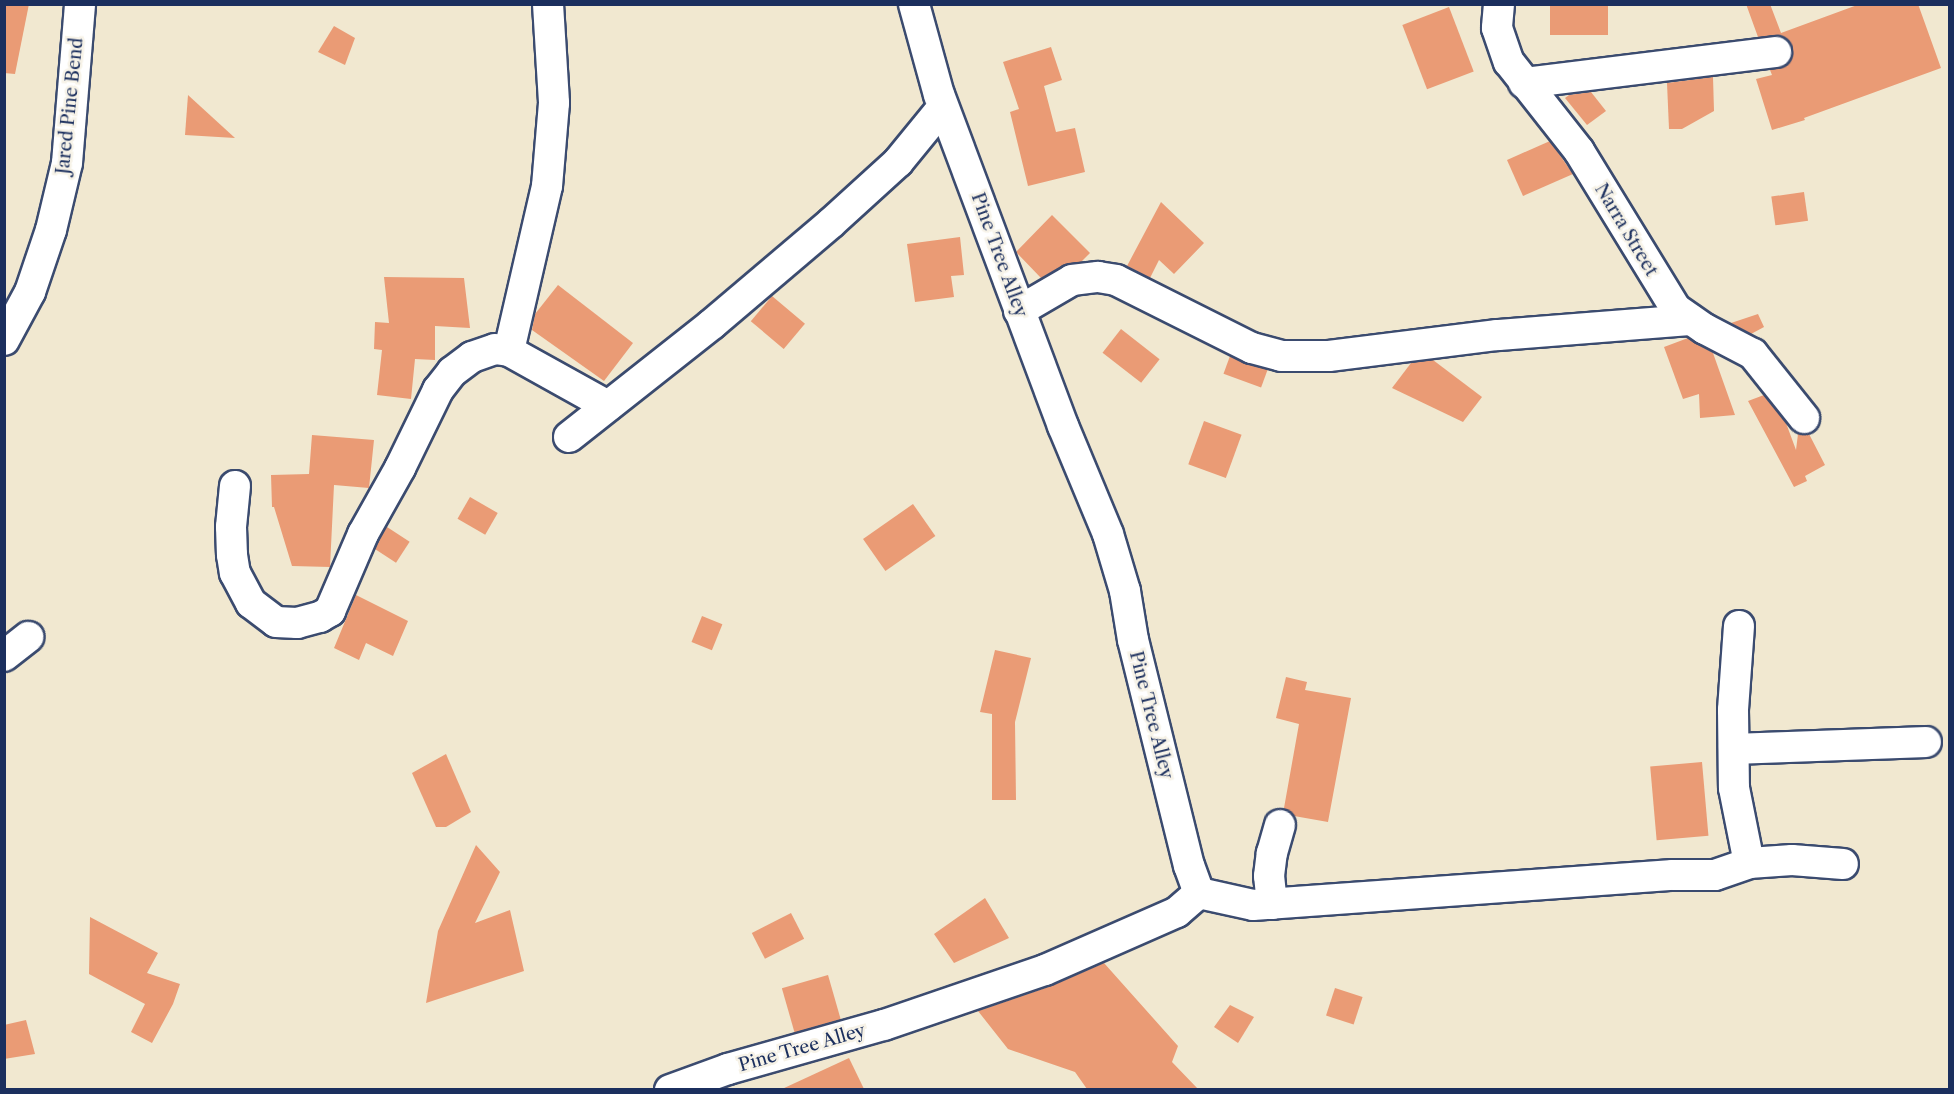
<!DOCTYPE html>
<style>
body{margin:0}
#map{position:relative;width:1954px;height:1094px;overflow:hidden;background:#f1e8d0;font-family:"Libre Caslon Text",serif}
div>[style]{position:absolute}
.building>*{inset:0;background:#ea9b75;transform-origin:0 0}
.roads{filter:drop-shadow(2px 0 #3b4b6f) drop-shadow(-2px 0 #3b4b6f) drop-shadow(0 2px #3b4b6f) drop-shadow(0 -2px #3b4b6f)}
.minor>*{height:30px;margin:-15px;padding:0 15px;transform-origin:15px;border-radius:15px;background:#fff}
span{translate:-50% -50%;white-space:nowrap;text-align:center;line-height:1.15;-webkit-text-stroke:5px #f7f3e8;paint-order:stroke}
.street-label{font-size:18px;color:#1b2f5e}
.frame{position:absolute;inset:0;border:6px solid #1b2f5e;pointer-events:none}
</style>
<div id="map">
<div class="building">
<div style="clip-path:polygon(4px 4px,29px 4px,15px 74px,4px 73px)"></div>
<div style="left:1550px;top:4px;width:58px;height:31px"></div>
<div style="clip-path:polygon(1746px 4px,1770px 4px,1781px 33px,1860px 4px,1918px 4px,1941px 68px,1804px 118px,1805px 120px,1772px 130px,1756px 79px,1772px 75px,1770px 70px,1787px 65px,1792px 58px,1793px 49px,1789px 41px,1782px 36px,1758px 37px)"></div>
<div style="left:1449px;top:7px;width:69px;height:50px;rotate:69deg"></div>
<div style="clip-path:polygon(334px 26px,355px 38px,345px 65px,318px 52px)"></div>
<div style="clip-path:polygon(1051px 47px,1062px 80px,1044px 86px,1056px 132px,1075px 128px,1085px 172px,1028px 186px,1010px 112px,1019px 109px,1003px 62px)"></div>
<div style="clip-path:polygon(1713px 77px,1714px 111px,1682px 129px,1669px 129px,1667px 83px)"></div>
<div style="clip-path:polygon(1591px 92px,1606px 111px,1587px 125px,1565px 98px,1569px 95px)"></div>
<div style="clip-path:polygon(188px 95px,235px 138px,185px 135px)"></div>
<div style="clip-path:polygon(1550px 141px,1573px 174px,1523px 196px,1507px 160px)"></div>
<div style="left:1804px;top:192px;width:29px;height:33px;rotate:82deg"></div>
<div style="clip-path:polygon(1161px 202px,1204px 243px,1174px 274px,1159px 260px,1150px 278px,1127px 266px)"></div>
<div style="clip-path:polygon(1052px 215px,1090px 253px,1081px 262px,1064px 265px,1041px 278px,1016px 252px)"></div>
<div style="clip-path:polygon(960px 237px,964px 275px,951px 276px,954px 297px,915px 302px,907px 244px)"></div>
<div style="clip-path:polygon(384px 277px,464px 278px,470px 328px,435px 326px,435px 360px,415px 359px,411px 399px,377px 395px,382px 350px,374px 349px,375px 322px,389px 323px)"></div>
<div style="clip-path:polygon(558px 285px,633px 343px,604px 381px,532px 330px,535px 314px)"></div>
<div style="left:772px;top:296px;width:43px;height:33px;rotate:40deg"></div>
<div style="clip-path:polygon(1758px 314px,1764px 327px,1751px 334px,1731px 323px)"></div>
<div style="left:1121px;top:329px;width:49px;height:30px;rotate:38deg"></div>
<div style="clip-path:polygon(1688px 338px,1713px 353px,1735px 415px,1700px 418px,1699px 394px,1683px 399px,1664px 347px)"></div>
<div style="left:1230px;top:356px;width:40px;height:19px;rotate:20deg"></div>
<div style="clip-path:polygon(1433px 360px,1482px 397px,1463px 422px,1392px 388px,1411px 363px)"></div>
<div style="clip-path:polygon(1764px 395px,1786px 423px,1796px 450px,1798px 434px,1809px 434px,1825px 465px,1805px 476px,1807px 481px,1794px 487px,1748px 401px)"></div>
<div style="left:1204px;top:421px;width:40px;height:46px;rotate:20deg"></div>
<div style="clip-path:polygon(312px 435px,374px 440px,369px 488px,334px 485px,330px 567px,292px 566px,274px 507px,272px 507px,271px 475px,309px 474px)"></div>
<div style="left:470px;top:497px;width:32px;height:25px;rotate:30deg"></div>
<div style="left:913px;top:504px;width:39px;height:61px;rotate:55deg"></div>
<div style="left:387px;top:527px;width:27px;height:25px;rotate:33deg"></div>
<div style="clip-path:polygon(356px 595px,408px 621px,393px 656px,366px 643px,359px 660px,334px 648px)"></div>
<div style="left:702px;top:616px;width:22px;height:28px;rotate:22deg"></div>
<div style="clip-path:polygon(995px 650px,1031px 658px,1015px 722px,1016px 800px,992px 800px,992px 714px,980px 712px)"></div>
<div style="clip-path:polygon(1286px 677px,1307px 682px,1305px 690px,1351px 698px,1328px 822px,1294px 816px,1284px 808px,1299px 724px,1276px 718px)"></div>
<div style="clip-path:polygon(446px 754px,471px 812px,446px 827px,436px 827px,412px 773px)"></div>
<div style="left:1702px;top:762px;width:74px;height:52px;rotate:85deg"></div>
<div style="clip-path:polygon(476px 845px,500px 872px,475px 923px,510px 910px,524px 971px,426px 1003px,438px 931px)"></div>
<div style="clip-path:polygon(985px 898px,1009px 938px,954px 963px,934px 934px)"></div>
<div style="left:791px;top:913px;width:29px;height:44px;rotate:63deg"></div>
<div style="clip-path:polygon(90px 917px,158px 953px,147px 973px,180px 984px,173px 1004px,152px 1043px,131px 1032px,145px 1004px,89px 974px)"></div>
<div style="clip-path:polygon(1104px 963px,1178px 1046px,1172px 1062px,1198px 1089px,1087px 1089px,1075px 1072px,1008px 1049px,978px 1011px,1051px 986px)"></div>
<div style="left:828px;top:975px;width:46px;height:48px;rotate:74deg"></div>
<div style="left:1335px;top:988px;width:29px;height:29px;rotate:18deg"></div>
<div style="clip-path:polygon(1230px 1005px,1254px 1017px,1238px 1043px,1214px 1027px)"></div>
<div style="clip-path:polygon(26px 1020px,35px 1054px,4px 1059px,4px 1025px)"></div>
<div style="clip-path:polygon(849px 1058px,864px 1089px,782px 1089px)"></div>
</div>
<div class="roads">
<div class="minor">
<div style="left:548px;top:4px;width:99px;rotate:86.5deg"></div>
<div style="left:554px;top:103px;width:83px;rotate:94.8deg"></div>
<div style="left:547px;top:186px;width:169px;rotate:103deg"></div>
<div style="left:509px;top:351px;width:113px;rotate:29.1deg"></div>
<div style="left:1499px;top:4px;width:24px;rotate:95deg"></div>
<div style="left:1497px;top:28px;width:36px;rotate:71deg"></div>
<div style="left:1509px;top:62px;width:113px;rotate:51.8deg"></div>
<div style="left:1579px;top:151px;width:185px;rotate:58.5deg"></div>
<div style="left:1676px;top:309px;width:35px;rotate:35deg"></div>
<div style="left:1705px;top:329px;width:54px;rotate:27.5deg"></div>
<div style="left:1753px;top:354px;width:82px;rotate:51.4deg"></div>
<div style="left:1524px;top:83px;width:254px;rotate:-7deg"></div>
<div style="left:1019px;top:311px;width:61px;rotate:-30.3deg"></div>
<div style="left:1072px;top:280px;width:26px;rotate:-7deg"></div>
<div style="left:1098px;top:277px;width:18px;rotate:9deg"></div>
<div style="left:1116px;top:280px;width:152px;rotate:26.6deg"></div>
<div style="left:1252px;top:348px;width:30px;rotate:15deg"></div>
<div style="left:1281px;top:356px;width:48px"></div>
<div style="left:1329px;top:356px;width:170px;rotate:-7.1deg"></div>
<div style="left:1498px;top:335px;width:193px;rotate:-4.5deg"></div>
<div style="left:4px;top:340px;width:55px;rotate:-61.6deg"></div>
<div style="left:30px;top:292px;width:65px;rotate:-71.3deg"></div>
<div style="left:51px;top:230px;width:69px;rotate:-76.6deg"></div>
<div style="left:67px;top:163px;width:160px;rotate:-85.3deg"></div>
<div style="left:569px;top:437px;width:182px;rotate:-38.3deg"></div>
<div style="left:712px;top:324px;width:156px;rotate:-40.3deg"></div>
<div style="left:831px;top:223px;width:91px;rotate:-42.3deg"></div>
<div style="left:898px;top:162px;width:71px;rotate:-50.7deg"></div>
<div style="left:235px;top:486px;width:41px;rotate:95.6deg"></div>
<div style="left:231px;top:527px;width:28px;rotate:88deg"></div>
<div style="left:232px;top:555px;width:18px;rotate:81deg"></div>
<div style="left:235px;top:573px;width:34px;rotate:62deg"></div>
<div style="left:251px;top:603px;width:31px;rotate:37deg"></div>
<div style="left:276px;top:622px;width:21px;rotate:3deg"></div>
<div style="left:297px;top:623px;width:24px;rotate:-15deg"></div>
<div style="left:320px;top:617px;width:12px;rotate:-31deg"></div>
<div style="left:330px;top:611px;width:84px;rotate:-66.8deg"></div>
<div style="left:363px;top:534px;width:76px;rotate:-60.7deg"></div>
<div style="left:400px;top:468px;width:87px;rotate:-64deg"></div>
<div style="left:438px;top:390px;width:23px;rotate:-52deg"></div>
<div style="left:452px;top:372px;width:25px;rotate:-37deg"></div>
<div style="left:472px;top:357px;width:24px;rotate:-19deg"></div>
<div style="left:495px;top:349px;width:14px;rotate:8deg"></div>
<div style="left:1739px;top:626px;width:84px;rotate:94.1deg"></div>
<div style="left:1733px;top:710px;width:78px;rotate:89.3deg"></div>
<div style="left:1734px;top:788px;width:76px;rotate:78.7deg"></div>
<div style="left:4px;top:656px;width:31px;rotate:-38deg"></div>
<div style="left:1734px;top:749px;width:192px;rotate:-2.1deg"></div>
<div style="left:1199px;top:893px;width:55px;rotate:12.5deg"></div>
<div style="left:1253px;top:905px;width:421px;rotate:-4.1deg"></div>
<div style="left:1673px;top:875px;width:42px"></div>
<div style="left:1715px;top:875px;width:36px;rotate:-19deg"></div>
<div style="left:1749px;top:863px;width:43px;rotate:-4deg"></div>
<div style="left:1792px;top:860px;width:51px;rotate:4.5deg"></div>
<div style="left:1272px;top:904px;width:28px;rotate:-96deg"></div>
<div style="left:1269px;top:876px;width:23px;rotate:-83deg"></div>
<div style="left:1272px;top:853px;width:29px;rotate:-74deg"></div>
<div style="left:670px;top:1090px;width:62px;rotate:-19.9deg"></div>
<div style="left:728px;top:1069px;width:162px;rotate:-15.8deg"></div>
<div style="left:884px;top:1025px;width:170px;rotate:-18.9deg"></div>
<div style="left:1045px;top:970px;width:144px;rotate:-23.7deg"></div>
<div style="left:1177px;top:912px;width:29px;rotate:-41deg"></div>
<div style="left:1199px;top:893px;width:29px;rotate:-110deg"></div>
<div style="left:1189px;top:866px;width:233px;rotate:-103.9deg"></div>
<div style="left:1133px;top:640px;width:50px;rotate:-99.3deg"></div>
<div style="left:1125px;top:591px;width:59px;rotate:-106.6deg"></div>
<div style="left:1108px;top:534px;width:117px;rotate:-112.6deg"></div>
<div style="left:1063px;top:426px;width:353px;rotate:-110.5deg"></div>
<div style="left:939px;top:95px;width:94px;rotate:-105.4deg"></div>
</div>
</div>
<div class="street-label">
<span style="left:70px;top:106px;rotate:-84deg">Jared Pine Bend</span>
<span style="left:1626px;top:230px;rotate:59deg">Narra Street</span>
<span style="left:999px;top:255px;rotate:70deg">Pine Tree Alley</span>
<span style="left:1151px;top:715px;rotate:76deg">Pine Tree Alley</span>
<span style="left:802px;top:1048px;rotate:-16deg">Pine Tree Alley</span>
</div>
<div class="frame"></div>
</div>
